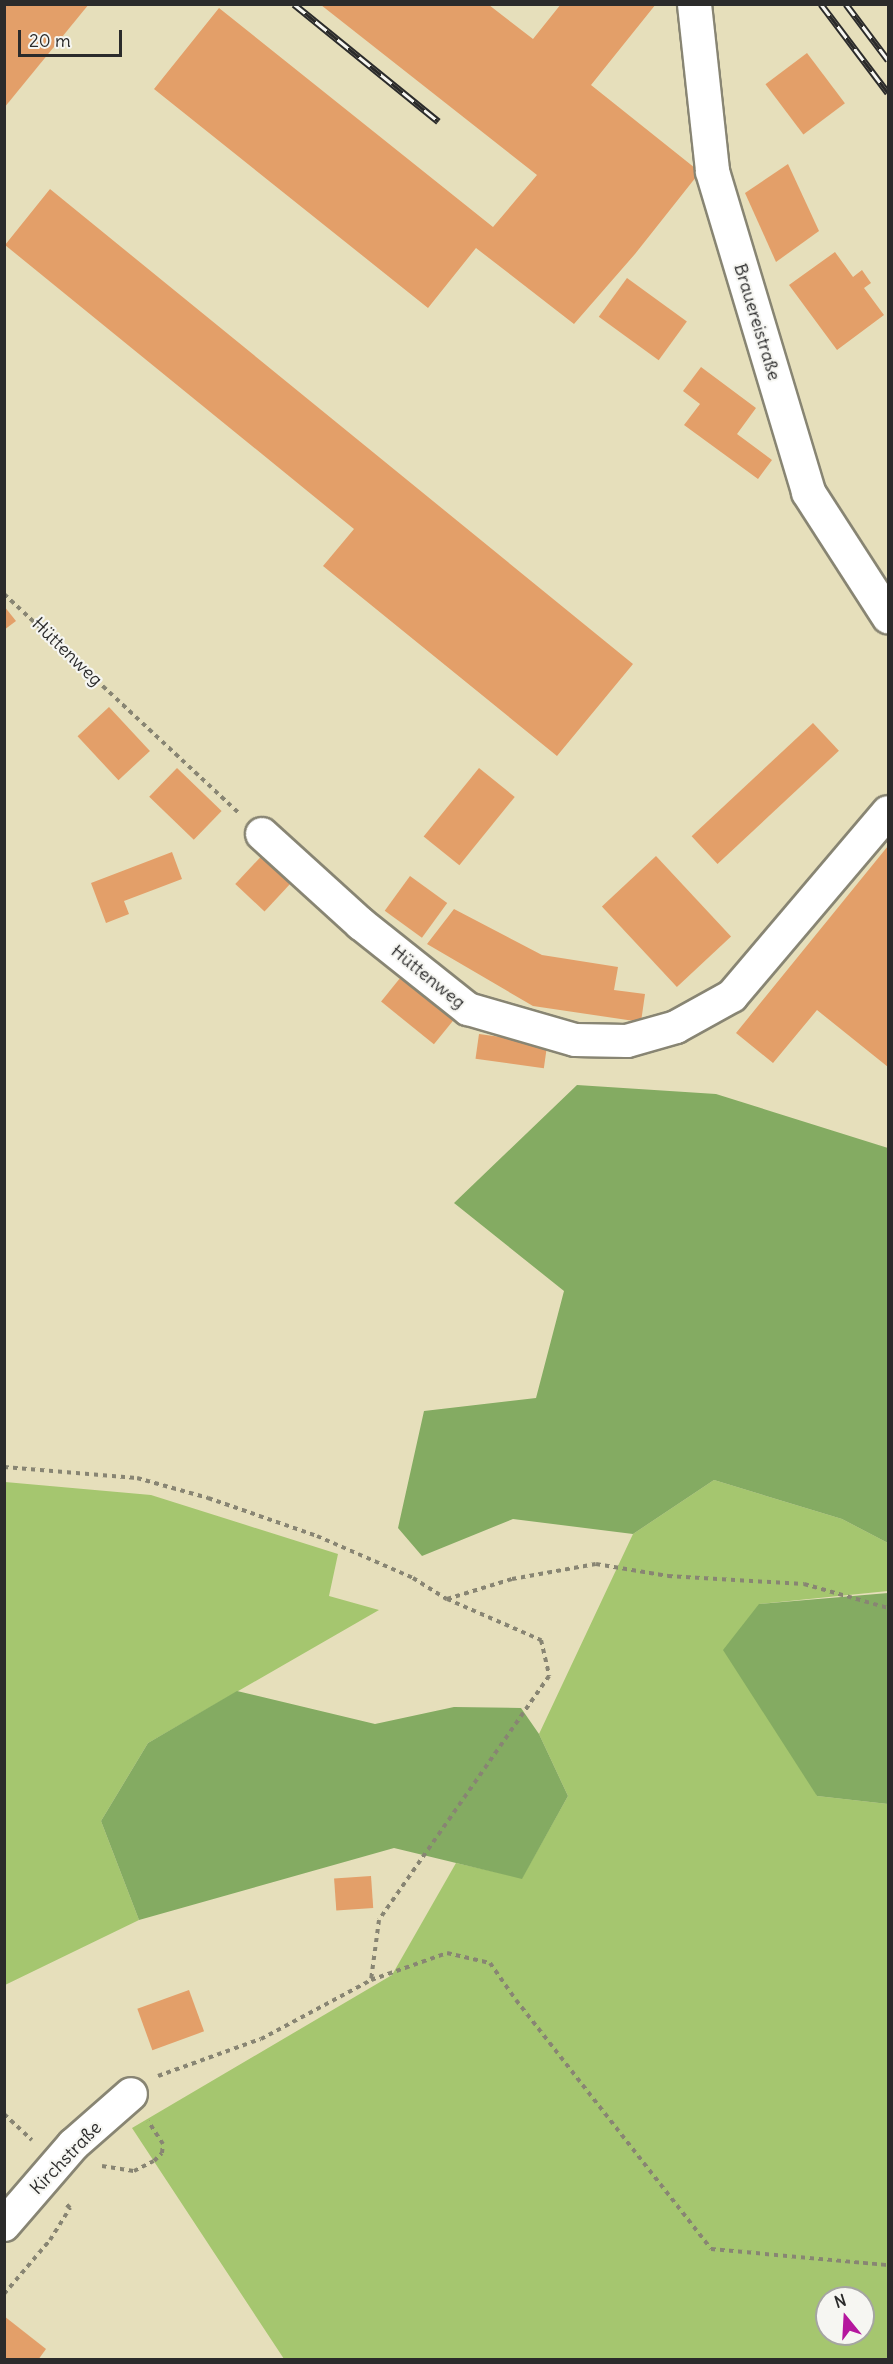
<!DOCTYPE html>
<meta charset="utf-8">
<style>
body{margin:0}
#map{position:relative;width:893px;height:2364px;overflow:hidden;background:#e6dfbb;font-family:Delius,sans-serif}
div>[style]{position:absolute}
.green>*{inset:0;background:#a5c66f}
.forest>*{inset:0;background:#84ab62}
.building>*{inset:0;background:#e39f69;transform-origin:0 0}
.path>*{height:4px;margin-top:-2px;transform-origin:0;background:repeating-linear-gradient(90deg,#888573 0 4.5px,transparent 0 9px)}
.roads{filter:drop-shadow(2px 0 #888573) drop-shadow(-2px 0 #888573) drop-shadow(0 2px #888573) drop-shadow(0 -2px #888573)}
.minor>*{height:32px;margin:-16px;padding:0 16px;transform-origin:16px;border-radius:16px;background:#fff}
.tertiary>*{height:33px;margin:-16.5px;padding:0 16.5px;transform-origin:16.5px;border-radius:16.5px;background:#fff}
.rail>*{height:7px;margin-top:-3.5px;transform-origin:0;background:repeating-linear-gradient(90deg,#f6f6f2 0 14px,#2b2b2b 0 28px);box-sizing:border-box;border-block:2px solid #2b2b2b}
span{translate:-50% -50%;white-space:nowrap;text-align:center;line-height:1.15;-webkit-text-stroke:4.5px #f6f6f2;paint-order:stroke}
.street-label{font-size:18px;color:#2b2b2b}
.frame{position:absolute;inset:0;border:6px solid #2b2b2b;pointer-events:none}
.north{position:absolute;left:815px;top:2286px;width:60px;height:60px;box-sizing:border-box;background:#f6f6f2;border:2px solid #a5a5a2;border-radius:50%;rotate:342deg;font-size:16px;font-weight:700;line-height:24px;text-align:center;color:#2b2b2b}
.north::after{content:'';display:block;margin:auto;width:21px;height:27px;background:#b5179e;clip-path:polygon(50% 0,100% 100%,50% 72%,0 100%)}
.scale{position:absolute;left:18px;top:30px;width:104px;height:27px;box-sizing:border-box;border:3px solid #2b2b2b;border-top:0;padding-left:8px;font-size:18px;line-height:21px;white-space:nowrap;color:#2b2b2b;-webkit-text-stroke:4px #f6f6f2;paint-order:stroke}
</style>
<div id="map">
<div class="green">
<div style="clip-path:polygon(evenodd,714px 1480px,842px 1519px,888px 1543px,888px 1591px,759px 1604px,817px 1796px,888px 1804px,888px 2359px,284px 2359px,132px 2128px,392px 1975px,456px 1863px,522px 1878px,568px 1796px,539px 1734px,633px 1534px,714px 1480px,827px 2298px,863px 2298px,863px 2334px,827px 2334px,827px 2298px)"></div>
<div style="clip-path:polygon(5px 1482px,151px 1495px,338px 1554px,329px 1596px,379px 1610px,148px 1743px,101px 1821px,139px 1920px,5px 1985px)"></div>
</div>
<div class="forest">
<div style="clip-path:polygon(577px 1085px,716px 1094px,888px 1148px,888px 1543px,842px 1519px,714px 1480px,633px 1534px,513px 1519px,422px 1556px,398px 1528px,424px 1411px,536px 1398px,564px 1291px,454px 1203px)"></div>
<div style="clip-path:polygon(888px 1593px,888px 1804px,817px 1796px,723px 1650px,759px 1604px)"></div>
<div style="clip-path:polygon(237px 1691px,375px 1724px,454px 1707px,521px 1708px,539px 1734px,568px 1796px,522px 1879px,394px 1848px,139px 1920px,101px 1821px,148px 1743px)"></div>
</div>
<div class="building">
<div style="clip-path:polygon(4px 4px,89px 4px,4px 108px)"></div>
<div style="clip-path:polygon(561px 4px,656px 4px,591px 85px,700px 172px,635px 254px,574px 324px,476px 248px,428px 308px,154px 89px,219px 8px,493px 227px,537px 175px,321px 5px,489px 5px,533px 39px)"></div>
<div style="left:807px;top:53px;width:63px;height:52px;rotate:53deg"></div>
<div style="clip-path:polygon(788px 164px,819px 231px,776px 262px,745px 193px)"></div>
<div style="clip-path:polygon(50px 189px,633px 664px,557px 756px,323px 566px,354px 529px,5px 245px)"></div>
<div style="clip-path:polygon(835px 252px,853px 277px,862px 270px,871px 283px,864px 288px,884px 315px,837px 350px,789px 285px)"></div>
<div style="left:627px;top:278px;width:74px;height:48px;rotate:36deg"></div>
<div style="clip-path:polygon(701px 367px,756px 408px,737px 434px,772px 460px,758px 479px,684px 425px,700px 404px,683px 391px)"></div>
<div style="clip-path:polygon(4px 606px,16px 621px,4px 630px)"></div>
<div style="left:109px;top:707px;width:60px;height:43px;rotate:47deg"></div>
<div style="left:813px;top:723px;width:38px;height:166px;rotate:47deg"></div>
<div style="left:177px;top:768px;width:62px;height:40px;rotate:44deg"></div>
<div style="left:479px;top:768px;width:46px;height:88px;rotate:39deg"></div>
<div style="clip-path:polygon(888px 846px,888px 1067px,817px 1010px,773px 1063px,736px 1033px)"></div>
<div style="left:268px;top:849px;width:40px;height:48px;rotate:43deg"></div>
<div style="clip-path:polygon(172px 852px,182px 879px,124px 901px,129px 914px,106px 923px,91px 883px)"></div>
<div style="left:656px;top:856px;width:110px;height:74px;rotate:47deg"></div>
<div style="left:410px;top:876px;width:46px;height:43px;rotate:36deg"></div>
<div style="clip-path:polygon(454px 909px,542px 955px,618px 967px,614px 990px,645px 994px,641px 1022px,533px 1006px,427px 944px)"></div>
<div style="left:405px;top:972px;width:68px;height:38px;rotate:39deg"></div>
<div style="left:479px;top:1034px;width:69px;height:25px;rotate:8deg"></div>
<div style="left:371px;top:1876px;width:32px;height:37px;rotate:86deg"></div>
<div style="left:189px;top:1990px;width:44px;height:55px;rotate:70deg"></div>
<div style="clip-path:polygon(4px 2316px,46px 2349px,38px 2360px,4px 2360px)"></div>
</div>
<div class="path">
<div style="left:4px;top:594px;width:321px;rotate:43deg"></div>
<div style="left:4px;top:1467px;width:133px;rotate:4.7deg"></div>
<div style="left:137px;top:1478px;width:74px;rotate:15.7deg"></div>
<div style="left:208px;top:1498px;width:115px;rotate:19.2deg"></div>
<div style="left:317px;top:1536px;width:105px;rotate:23.6deg"></div>
<div style="left:413px;top:1578px;width:40px;rotate:32deg"></div>
<div style="left:447px;top:1599px;width:103px;rotate:23.6deg"></div>
<div style="left:541px;top:1640px;width:37px;rotate:77deg"></div>
<div style="left:549px;top:1676px;width:297px;rotate:124.9deg"></div>
<div style="left:379px;top:1920px;width:61px;rotate:97.6deg"></div>
<div style="left:447px;top:1599px;width:68px;rotate:-17.1deg"></div>
<div style="left:512px;top:1579px;width:85px;rotate:-10.1deg"></div>
<div style="left:596px;top:1564px;width:73px;rotate:9.5deg"></div>
<div style="left:668px;top:1576px;width:136px;rotate:3.4deg"></div>
<div style="left:804px;top:1584px;width:87px;rotate:15.9deg"></div>
<div style="left:158px;top:2076px;width:109px;rotate:-19.8deg"></div>
<div style="left:261px;top:2039px;width:125px;rotate:-28.2deg"></div>
<div style="left:371px;top:1980px;width:81px;rotate:-19.6deg"></div>
<div style="left:447px;top:1953px;width:44px;rotate:13.1deg"></div>
<div style="left:490px;top:1963px;width:45px;rotate:54.9deg"></div>
<div style="left:516px;top:2000px;width:316px;rotate:51.9deg"></div>
<div style="left:711px;top:2249px;width:178px;rotate:5.2deg"></div>
<div style="left:4px;top:2114px;width:38px;rotate:43deg"></div>
<div style="left:102px;top:2166px;width:32px;rotate:9deg"></div>
<div style="left:134px;top:2171px;width:22px;rotate:-27deg"></div>
<div style="left:154px;top:2161px;width:11px;rotate:-45deg"></div>
<div style="left:162px;top:2153px;width:9px;rotate:-84deg"></div>
<div style="left:163px;top:2144px;width:27px;rotate:-123deg"></div>
<div style="left:4px;top:2294px;width:71px;rotate:-49.6deg"></div>
<div style="left:50px;top:2240px;width:38px;rotate:-58deg"></div>
<div style="left:70px;top:2208px;width:6px;rotate:-135deg"></div>
</div>
<div class="roads">
<div class="minor">
<div style="left:262px;top:834px;width:134px;rotate:42.3deg"></div>
<div style="left:361px;top:924px;width:137px;rotate:38.5deg"></div>
<div style="left:468px;top:1009px;width:111px;rotate:16.2deg"></div>
<div style="left:575px;top:1040px;width:52px;rotate:1.1deg"></div>
<div style="left:627px;top:1041px;width:51px;rotate:-15.9deg"></div>
<div style="left:676px;top:1027px;width:64px;rotate:-29deg"></div>
<div style="left:732px;top:996px;width:241px;rotate:-49.7deg"></div>
<div style="left:4px;top:2225px;width:106px;rotate:-49.2deg"></div>
<div style="left:73px;top:2145px;width:77px;rotate:-41.3deg"></div>
</div>
<div class="tertiary">
<div style="left:694px;top:4px;width:168px;rotate:83.8deg"></div>
<div style="left:712px;top:171px;width:335px;rotate:73.3deg"></div>
<div style="left:808px;top:492px;width:148px;rotate:57.2deg"></div>
</div>
</div>
<div class="rail">
<div style="left:294px;top:4px;width:186px;rotate:39.1deg"></div>
<div style="left:821px;top:4px;width:111px;rotate:53deg"></div>
<div style="left:846px;top:4px;width:70px;rotate:53.1deg"></div>
</div>
<div class="street-label">
<span style="left:757px;top:322px;rotate:73deg">Brauereistraße</span>
<span style="left:67px;top:652px;rotate:44deg">Hüttenweg</span>
<span style="left:428px;top:977px;rotate:39deg">Hüttenweg</span>
<span style="left:66px;top:2158px;rotate:-46deg">Kirchstraße</span>
</div>
<div class="frame"></div>
<div class="north">N</div>
<div class="scale">20 m</div>
</div>
